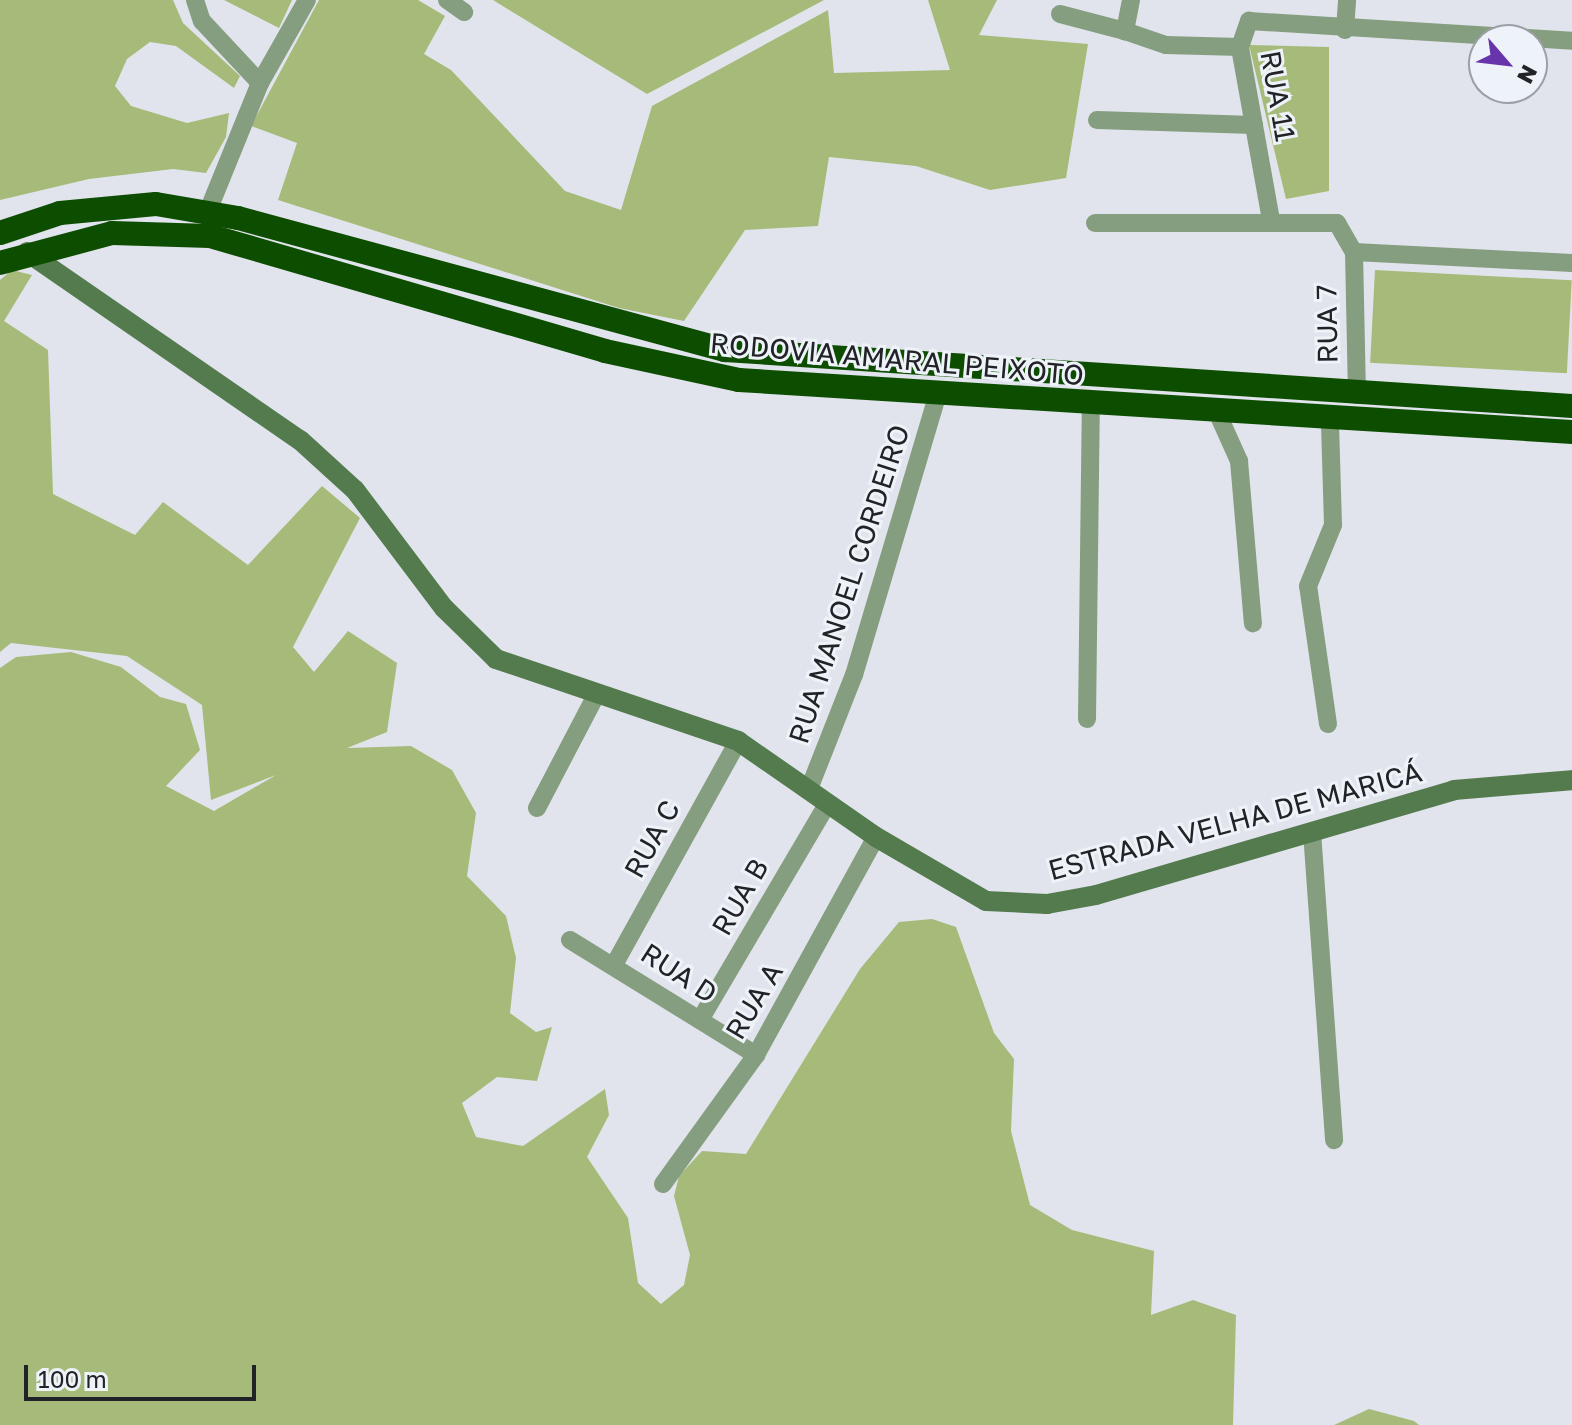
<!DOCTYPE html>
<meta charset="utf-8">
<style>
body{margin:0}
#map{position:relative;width:1572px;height:1425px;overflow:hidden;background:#e1e4ec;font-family:"Golos Text",sans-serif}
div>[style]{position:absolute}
.green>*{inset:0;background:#a6bb79;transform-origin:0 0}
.street>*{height:18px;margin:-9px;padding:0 9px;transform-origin:9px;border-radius:9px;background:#849e7f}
.secondary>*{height:20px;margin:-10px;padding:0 10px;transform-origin:10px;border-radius:10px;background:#547b4e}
.highway>*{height:24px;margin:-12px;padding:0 12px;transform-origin:12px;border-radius:12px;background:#0d4d00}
span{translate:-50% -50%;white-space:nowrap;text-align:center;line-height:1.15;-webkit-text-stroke:6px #eef2f9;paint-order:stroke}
.street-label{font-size:28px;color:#222326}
.north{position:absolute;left:1468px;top:24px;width:80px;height:80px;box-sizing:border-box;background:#eef2f9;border:2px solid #9c9fa5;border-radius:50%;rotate:118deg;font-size:22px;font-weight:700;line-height:32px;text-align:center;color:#222326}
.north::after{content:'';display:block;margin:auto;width:28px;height:36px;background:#6834ab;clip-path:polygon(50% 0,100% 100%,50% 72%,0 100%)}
.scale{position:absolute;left:24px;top:1365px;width:232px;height:36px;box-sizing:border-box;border:4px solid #222326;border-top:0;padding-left:10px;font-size:24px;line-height:28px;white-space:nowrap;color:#222326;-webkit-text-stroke:6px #eef2f9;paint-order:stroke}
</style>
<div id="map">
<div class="green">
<div style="clip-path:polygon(0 0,173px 0,183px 23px,240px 76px,234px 88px,176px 46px,150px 42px,127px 59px,115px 86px,131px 106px,187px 123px,229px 113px,226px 137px,206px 173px,173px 169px,89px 179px,0 200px)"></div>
<div style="clip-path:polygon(224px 0,292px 0,279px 28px)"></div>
<div style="clip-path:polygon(319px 0,418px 0,445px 16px,424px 54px,451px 70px,565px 191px,621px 210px,652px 106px,828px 10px,834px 73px,950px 70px,928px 0,997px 0,979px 35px,1088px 44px,1066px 178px,990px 190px,916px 166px,829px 157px,818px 226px,745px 230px,684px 321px,619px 308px,278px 200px,297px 143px,251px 126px)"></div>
<div style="clip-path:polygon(493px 0,824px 0,647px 94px)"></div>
<div style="clip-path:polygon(1249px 45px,1329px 47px,1329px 191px,1286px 199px)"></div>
<div style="clip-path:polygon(12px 270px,32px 275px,4px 321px,48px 350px,53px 494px,135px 535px,163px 502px,248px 565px,322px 486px,360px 518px,293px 647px,314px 672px,348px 631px,397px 663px,387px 732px,347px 748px,411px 746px,452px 770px,476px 813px,467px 876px,506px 916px,516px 958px,510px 1013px,536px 1032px,552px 1027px,537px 1081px,497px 1077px,462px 1103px,476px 1137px,523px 1146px,605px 1089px,609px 1115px,587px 1157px,628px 1218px,638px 1283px,661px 1304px,684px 1285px,690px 1255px,674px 1196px,679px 1176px,702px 1151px,746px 1154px,860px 969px,899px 922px,932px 919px,956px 927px,994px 1033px,1014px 1059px,1011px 1131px,1030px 1205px,1072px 1230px,1154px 1251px,1151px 1315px,1193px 1300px,1236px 1315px,1233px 1425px,0 1425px,0 668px,16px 657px,71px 652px,121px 667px,160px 697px,186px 704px,200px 750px,166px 786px,214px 811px,276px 775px,211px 800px,202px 705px,127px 656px,11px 643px,0 652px,0 280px)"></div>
<div style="left:1375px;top:270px;width:197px;height:93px;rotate:3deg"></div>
<div style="clip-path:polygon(1369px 1409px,1414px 1421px,1419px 1425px,1334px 1425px)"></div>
</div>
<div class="street">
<div style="left:195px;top:0;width:22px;rotate:72deg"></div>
<div style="left:202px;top:21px;width:85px;rotate:46.9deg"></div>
<div style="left:447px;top:0;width:21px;rotate:35deg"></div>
<div style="left:1131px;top:0;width:32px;rotate:101deg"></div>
<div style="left:1125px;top:31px;width:43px;rotate:18.9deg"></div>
<div style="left:1166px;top:45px;width:74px;rotate:1.5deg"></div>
<div style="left:1060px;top:14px;width:67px;rotate:14.7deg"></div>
<div style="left:1345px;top:30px;width:30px;rotate:-86deg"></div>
<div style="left:1097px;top:120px;width:157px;rotate:1.8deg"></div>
<div style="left:208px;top:211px;width:138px;rotate:-67.9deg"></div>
<div style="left:260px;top:83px;width:95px;rotate:-60.5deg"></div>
<div style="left:1271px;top:220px;width:176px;rotate:-100.2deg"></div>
<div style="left:1240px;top:47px;width:28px;rotate:-71deg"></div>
<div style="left:1249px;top:21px;width:324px;rotate:3.5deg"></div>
<div style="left:1095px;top:223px;width:242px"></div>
<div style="left:1337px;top:223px;width:34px;rotate:60deg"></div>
<div style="left:1354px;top:252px;width:143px;rotate:88.8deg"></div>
<div style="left:1354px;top:252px;width:218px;rotate:2.9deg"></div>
<div style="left:1217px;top:412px;width:54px;rotate:65.8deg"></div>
<div style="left:1239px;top:461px;width:163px;rotate:85.1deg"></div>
<div style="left:1087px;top:719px;width:315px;rotate:-89.3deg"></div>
<div style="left:1328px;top:724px;width:139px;rotate:-98.2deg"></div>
<div style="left:1308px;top:586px;width:66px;rotate:-67.7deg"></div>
<div style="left:1333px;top:525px;width:104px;rotate:-91.7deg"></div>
<div style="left:809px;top:789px;width:123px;rotate:-68.5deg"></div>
<div style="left:854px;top:675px;width:293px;rotate:-73.4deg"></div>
<div style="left:537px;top:808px;width:125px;rotate:-62.4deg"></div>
<div style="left:1312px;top:832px;width:309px;rotate:85.9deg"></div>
<div style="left:570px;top:940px;width:219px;rotate:31.7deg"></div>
<div style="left:614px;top:965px;width:256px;rotate:-61deg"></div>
<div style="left:700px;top:1020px;width:252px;rotate:-59.5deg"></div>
<div style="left:663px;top:1184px;width:159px;rotate:-54.2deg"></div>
<div style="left:756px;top:1055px;width:249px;rotate:-61.2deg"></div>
</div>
<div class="secondary">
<div style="left:27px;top:252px;width:331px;rotate:34.6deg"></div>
<div style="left:300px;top:440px;width:74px;rotate:42.3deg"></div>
<div style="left:355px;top:490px;width:148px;rotate:53deg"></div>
<div style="left:444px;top:608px;width:73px;rotate:44.4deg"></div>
<div style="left:496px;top:659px;width:256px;rotate:18.7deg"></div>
<div style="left:738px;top:741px;width:168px;rotate:34.8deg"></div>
<div style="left:876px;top:837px;width:127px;rotate:30.2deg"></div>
<div style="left:986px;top:901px;width:61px;rotate:2.8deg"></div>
<div style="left:1047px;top:904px;width:50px;rotate:-10.4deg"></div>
<div style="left:1096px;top:895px;width:373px;rotate:-16.3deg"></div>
<div style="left:1454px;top:790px;width:118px;rotate:-4.8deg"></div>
</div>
<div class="highway">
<div style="left:0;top:233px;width:63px;rotate:-18.4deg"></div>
<div style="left:60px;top:213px;width:96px;rotate:-5.4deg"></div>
<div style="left:156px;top:204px;width:83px;rotate:9.7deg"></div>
<div style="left:238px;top:218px;width:505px;rotate:15.17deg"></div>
<div style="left:725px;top:350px;width:849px;rotate:3.78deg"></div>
<div style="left:0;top:263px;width:116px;rotate:-15deg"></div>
<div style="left:112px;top:233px;width:98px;rotate:1.8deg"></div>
<div style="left:210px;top:236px;width:411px;rotate:16.2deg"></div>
<div style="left:605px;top:351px;width:137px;rotate:12.2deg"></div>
<div style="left:739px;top:380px;width:835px;rotate:3.57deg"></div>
</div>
<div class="street-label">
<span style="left:1278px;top:96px;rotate:80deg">RUA 11</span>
<span style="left:1327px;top:324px;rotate:-91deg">RUA 7</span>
<span style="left:897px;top:359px;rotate:5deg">RODOVIA AMARAL PEIXOTO</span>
<span style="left:849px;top:584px;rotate:-72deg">RUA MANOEL CORDEIRO</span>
<span style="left:1235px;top:821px;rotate:-15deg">ESTRADA VELHA DE MARICÁ</span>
<span style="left:652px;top:839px;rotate:-61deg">RUA C</span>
<span style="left:740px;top:897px;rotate:-60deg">RUA B</span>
<span style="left:679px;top:973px;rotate:33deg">RUA D</span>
<span style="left:754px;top:1001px;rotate:-59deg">RUA A</span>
</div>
<div class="north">N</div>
<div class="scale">100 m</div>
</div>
